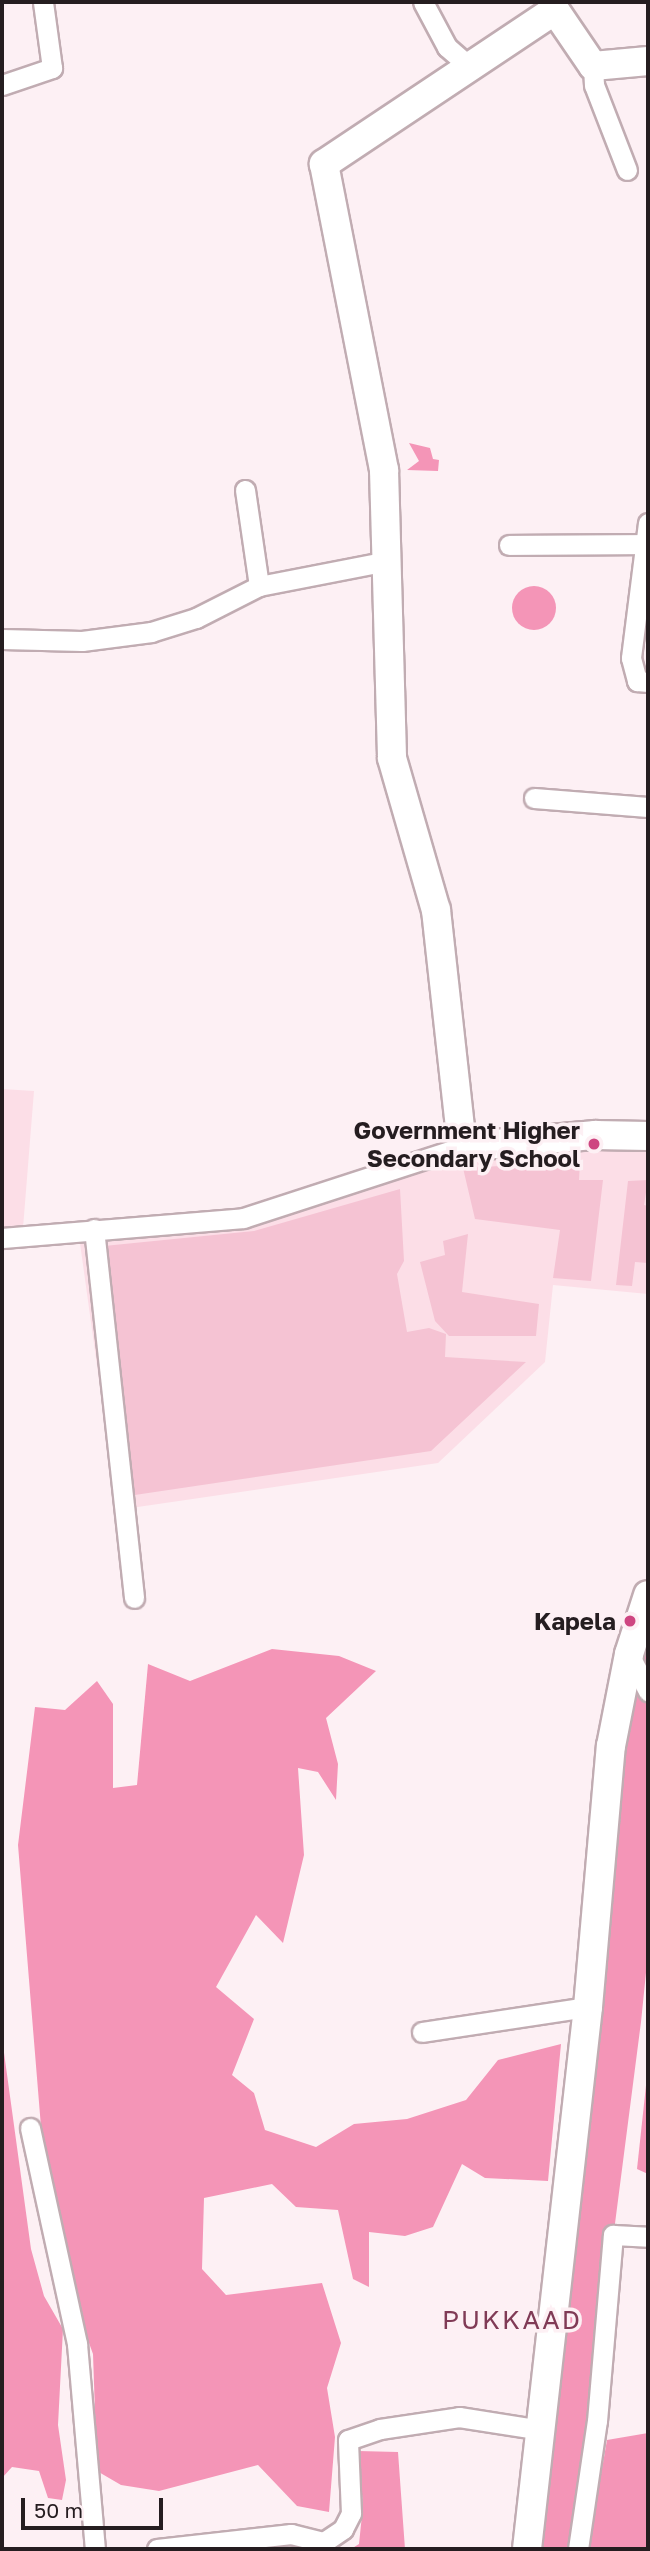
<!DOCTYPE html>
<style>
body{margin:0}
#map{position:relative;width:650px;height:2551px;overflow:hidden;background:#fdf0f4;font-family:"Golos Text",sans-serif}
div>[style]{position:absolute}
.built>*{inset:0;background:#fcdee7}
.green>*{inset:0;background:#f5c3d3}
.water>*{inset:0;background:#f495b7}
.round{border-radius:50%}
.roads{filter:drop-shadow(2px 0 #c1acb2) drop-shadow(-2px 0 #c1acb2) drop-shadow(0 2px #c1acb2) drop-shadow(0 -2px #c1acb2)}
.street>*{height:19px;margin:-9.5px;padding:0 9.5px;transform-origin:9.5px;border-radius:9.5px;background:#fff}
.secondary>*{height:28px;margin:-14px;padding:0 14px;transform-origin:14px;border-radius:14px;background:#fff}
.dots>*{width:19px;height:19px;translate:-50% -50%;box-sizing:border-box;border:4px solid #fdf0f4;border-radius:50%}
span{translate:-50% -50%;white-space:nowrap;text-align:center;line-height:1.15;-webkit-text-stroke:7px #fdf0f4;paint-order:stroke}
.poi-label{font-size:24px;color:#251d20;font-weight:700}
.right{translate:-100% -50%;text-align:right}
.neighbourhood-label{font-size:26px;color:#803b56;letter-spacing:2px}
.frame{position:absolute;inset:0;border:4px solid #251d20;pointer-events:none}
.scale{position:absolute;left:21px;top:2498px;width:142px;height:32px;box-sizing:border-box;border:4px solid #251d20;border-top:0;padding-left:9px;font-size:21px;line-height:24px;white-space:nowrap;color:#251d20;-webkit-text-stroke:5px #fdf0f4;paint-order:stroke}
</style>
<div id="map">
<div class="built">
<div style="clip-path:polygon(2px 1089px,34px 1091px,23px 1228px,2px 1228px)"></div>
<div style="clip-path:polygon(648px 1147px,648px 1294px,553px 1285px,545px 1362px,438px 1463px,117px 1510px,79px 1236px,225px 1223px,465px 1153px)"></div>
</div>
<div class="green">
<div style="clip-path:polygon(580px 1162px,579px 1180px,603px 1180px,591px 1281px,553px 1278px,560px 1230px,475px 1219px,463px 1168px)"></div>
<div style="clip-path:polygon(648px 1180px,644px 1205px,648px 1206px,648px 1263px,635px 1262px,632px 1286px,616px 1285px,628px 1181px)"></div>
<div style="clip-path:polygon(400px 1189px,404px 1261px,397px 1274px,407px 1332px,429px 1328px,446px 1334px,445px 1357px,526px 1362px,431px 1451px,128px 1496px,94px 1247px,254px 1231px)"></div>
<div style="clip-path:polygon(468px 1234px,462px 1292px,539px 1304px,536px 1336px,449px 1336px,435px 1321px,420px 1262px,445px 1255px,443px 1241px)"></div>
</div>
<div class="water">
<div style="clip-path:polygon(409px 443px,430px 448px,433px 459px,439px 460px,438px 471px,407px 470px,419px 461px)"></div>
<div class="round" style="left:512px;top:586px;width:44px;height:44px"></div>
<div style="clip-path:polygon(272px 1649px,339px 1656px,376px 1671px,326px 1718px,338px 1764px,336px 1800px,318px 1772px,298px 1768px,304px 1855px,283px 1943px,256px 1915px,216px 1987px,254px 2019px,232px 2075px,254px 2093px,265px 2130px,316px 2147px,354px 2124px,407px 2119px,466px 2100px,498px 2060px,561px 2044px,548px 2181px,485px 2178px,462px 2164px,433px 2227px,405px 2236px,369px 2232px,369px 2287px,353px 2279px,338px 2210px,296px 2207px,272px 2184px,204px 2198px,202px 2269px,226px 2295px,322px 2283px,341px 2343px,327px 2388px,335px 2437px,329px 2512px,297px 2506px,258px 2465px,159px 2491px,121px 2485px,97px 2471px,93px 2354px,72px 2296px,45px 2176px,18px 1845px,35px 1707px,65px 1710px,97px 1681px,113px 1704px,113px 1788px,137px 1785px,148px 1664px,190px 1681px)"></div>
<div style="clip-path:polygon(647px 1649px,648px 1953px,641px 2022px,573px 2549px,541px 2549px,591px 2122px,625px 1736px)"></div>
<div style="clip-path:polygon(2px 2038px,31px 2249px,44px 2296px,63px 2329px,58px 2425px,66px 2480px,62px 2500px,48px 2498px,39px 2471px,12px 2467px,2px 2478px)"></div>
<div style="clip-path:polygon(648px 2067px,648px 2174px,637px 2169px)"></div>
<div style="clip-path:polygon(648px 2433px,648px 2549px,588px 2549px,607px 2440px)"></div>
<div style="clip-path:polygon(358px 2451px,398px 2452px,405px 2549px,351px 2549px,359px 2544px,363px 2505px)"></div>
</div>
<div class="roads">
<div class="street">
<div style="left:423px;top:2px;width:51px;rotate:61.9deg"></div>
<div style="left:447px;top:47px;width:28px;rotate:41deg"></div>
<div style="left:593px;top:66px;width:19px;rotate:87deg"></div>
<div style="left:594px;top:85px;width:91px;rotate:68.8deg"></div>
<div style="left:2px;top:85px;width:53px;rotate:-18.8deg"></div>
<div style="left:52px;top:68px;width:67px;rotate:-97.8deg"></div>
<div style="left:245px;top:490px;width:97px;rotate:81.7deg"></div>
<div style="left:259px;top:586px;width:131px;rotate:-11deg"></div>
<div style="left:648px;top:523px;width:136px;rotate:97.2deg"></div>
<div style="left:631px;top:658px;width:24px;rotate:75deg"></div>
<div style="left:637px;top:681px;width:11px;rotate:5deg"></div>
<div style="left:509px;top:545px;width:137px;rotate:-0.4deg"></div>
<div style="left:2px;top:639px;width:80px;rotate:1.4deg"></div>
<div style="left:82px;top:641px;width:70px;rotate:-7.4deg"></div>
<div style="left:151px;top:632px;width:47px;rotate:-17.3deg"></div>
<div style="left:196px;top:618px;width:71px;rotate:-26.9deg"></div>
<div style="left:534px;top:798px;width:114px;rotate:4.5deg"></div>
<div style="left:94px;top:1229px;width:371px;rotate:83.8deg"></div>
<div style="left:2px;top:1238px;width:242px;rotate:-4.7deg"></div>
<div style="left:243px;top:1218px;width:230px;rotate:-18deg"></div>
<div style="left:629px;top:1654px;width:42px;rotate:62.8deg"></div>
<div style="left:422px;top:2032px;width:168px;rotate:-8.6deg"></div>
<div style="left:30px;top:2128px;width:221px;rotate:77.7deg"></div>
<div style="left:77px;top:2344px;width:206px;rotate:85deg"></div>
<div style="left:157px;top:2549px;width:135px;rotate:-6.4deg"></div>
<div style="left:291px;top:2534px;width:34px;rotate:14deg"></div>
<div style="left:324px;top:2542px;width:23px;rotate:-34deg"></div>
<div style="left:343px;top:2529px;width:18px;rotate:-63deg"></div>
<div style="left:351px;top:2513px;width:73px;rotate:-92.4deg"></div>
<div style="left:348px;top:2440px;width:34px;rotate:-19deg"></div>
<div style="left:380px;top:2429px;width:80px;rotate:-8.6deg"></div>
<div style="left:459px;top:2417px;width:83px;rotate:9deg"></div>
<div style="left:578px;top:2549px;width:129px;rotate:-81.6deg"></div>
<div style="left:597px;top:2421px;width:187px;rotate:-85.1deg"></div>
<div style="left:613px;top:2235px;width:35px;rotate:3deg"></div>
</div>
<div class="secondary">
<div style="left:648px;top:61px;width:55px;rotate:174.8deg"></div>
<div style="left:593px;top:66px;width:68px;rotate:-124.2deg"></div>
<div style="left:555px;top:10px;width:278px;rotate:146.3deg"></div>
<div style="left:324px;top:164px;width:312px;rotate:78.9deg"></div>
<div style="left:384px;top:470px;width:288px;rotate:88.4deg"></div>
<div style="left:392px;top:758px;width:158px;rotate:73.9deg"></div>
<div style="left:436px;top:910px;width:238px;rotate:83.7deg"></div>
<div style="left:462px;top:1147px;width:134px;rotate:-5.2deg"></div>
<div style="left:595px;top:1135px;width:53px;rotate:1.1deg"></div>
<div style="left:527px;top:2549px;width:545px;rotate:-83.58deg"></div>
<div style="left:588px;top:2007px;width:262px;rotate:-85deg"></div>
<div style="left:611px;top:1746px;width:94px;rotate:-78.9deg"></div>
<div style="left:629px;top:1654px;width:62px;rotate:-72.1deg"></div>
</div>
</div>
<div class="dots">
<div style="left:594px;top:1144px;background:#ce4681"></div>
<div style="left:630px;top:1621px;background:#ce4681"></div>
</div>
<div class="poi-label">
<span class="right" style="left:580px;top:1144px">Government Higher<br>Secondary School</span>
<span class="right" style="left:616px;top:1621px">Kapela</span>
</div>
<div class="neighbourhood-label">
<span style="left:512px;top:2320px">PUKKAAD</span>
</div>
<div class="frame"></div>
<div class="scale">50 m</div>
</div>
